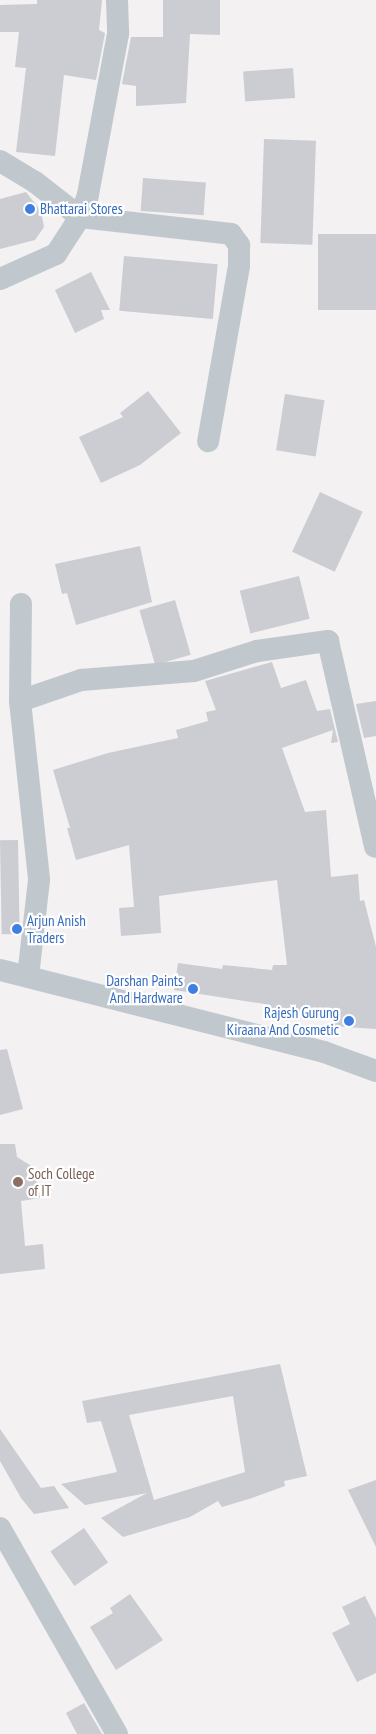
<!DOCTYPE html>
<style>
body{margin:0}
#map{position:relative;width:376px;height:1734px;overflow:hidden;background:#f3f1f1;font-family:"PT Sans Narrow",sans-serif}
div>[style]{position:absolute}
.building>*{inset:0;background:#cbcdd3;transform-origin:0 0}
.minor>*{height:22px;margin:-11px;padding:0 11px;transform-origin:11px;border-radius:11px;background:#c0c8ce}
.dots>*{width:14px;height:14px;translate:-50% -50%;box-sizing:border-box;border:2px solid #fff;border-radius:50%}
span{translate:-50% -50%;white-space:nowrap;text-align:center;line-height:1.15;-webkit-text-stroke:4.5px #fff;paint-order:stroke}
.shop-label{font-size:15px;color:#366cbe}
.left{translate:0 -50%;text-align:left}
.right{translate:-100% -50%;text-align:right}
.education-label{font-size:15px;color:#785e54}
</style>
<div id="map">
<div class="building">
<div style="clip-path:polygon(37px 0,102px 0,99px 30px,105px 33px,96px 80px,64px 75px,55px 156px,16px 152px,26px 68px,15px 67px,19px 32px,0 32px,0 5px,37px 4px)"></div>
<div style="clip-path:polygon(163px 0,220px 0,220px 35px,190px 34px,186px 103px,136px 106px,136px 86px,122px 84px,131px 37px,163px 37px)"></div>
<div style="left:293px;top:68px;width:30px;height:50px;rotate:86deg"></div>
<div style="left:264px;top:139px;width:52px;height:104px;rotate:2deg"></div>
<div style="left:143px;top:178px;width:63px;height:33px;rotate:4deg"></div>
<div style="clip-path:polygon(26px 192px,41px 211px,44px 227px,35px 240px,0 249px,0 199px)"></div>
<div style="left:376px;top:234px;width:76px;height:58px;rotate:90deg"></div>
<div style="left:124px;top:256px;width:94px;height:55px;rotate:5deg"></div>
<div style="clip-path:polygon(91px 272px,110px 310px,101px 310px,104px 319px,75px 333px,55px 290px)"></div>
<div style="clip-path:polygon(148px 391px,181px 433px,140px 465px,101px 483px,79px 437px,123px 417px,120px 413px)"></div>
<div style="left:285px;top:394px;width:40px;height:57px;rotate:9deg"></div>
<div style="left:320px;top:492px;width:47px;height:66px;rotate:25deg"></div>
<div style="clip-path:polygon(140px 546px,152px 602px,76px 625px,67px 593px,62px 594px,55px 564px)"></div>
<div style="left:299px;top:576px;width:44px;height:61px;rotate:76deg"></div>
<div style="left:175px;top:600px;width:57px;height:37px;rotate:74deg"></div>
<div style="clip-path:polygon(272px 662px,281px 688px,306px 680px,317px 711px,330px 709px,338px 742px,331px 743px,333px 730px,282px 748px,305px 812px,326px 810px,331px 877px,358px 874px,360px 901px,364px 900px,376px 947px,376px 1029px,331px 1026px,331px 1016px,271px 1013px,271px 1005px,174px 990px,178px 963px,222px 969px,223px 965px,272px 970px,273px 965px,287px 965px,277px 880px,159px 896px,161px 933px,121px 936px,119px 908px,134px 907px,129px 845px,76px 860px,67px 828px,70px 828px,53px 770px,108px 753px,178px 738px,176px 730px,208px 721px,206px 712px,216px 710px,205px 681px)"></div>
<div style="clip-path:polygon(376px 701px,376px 736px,364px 738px,356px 704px)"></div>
<div style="left:18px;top:840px;width:94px;height:18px;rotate:89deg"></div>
<div style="clip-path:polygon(7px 1049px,23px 1109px,0 1115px,0 1050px)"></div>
<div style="clip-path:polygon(0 1144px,15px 1144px,17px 1157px,33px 1167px,40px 1198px,21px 1201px,25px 1246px,43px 1244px,45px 1269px,0 1274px)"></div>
<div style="clip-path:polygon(evenodd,280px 1364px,307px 1476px,284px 1481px,285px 1486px,252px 1498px,222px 1507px,218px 1501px,190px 1517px,123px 1537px,101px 1518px,147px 1493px,85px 1505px,61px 1484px,117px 1472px,101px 1421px,87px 1423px,82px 1401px,280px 1364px,233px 1396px,245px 1472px,154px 1500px,129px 1415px,233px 1396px)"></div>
<div style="clip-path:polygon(0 1429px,41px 1488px,54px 1486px,69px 1508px,34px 1514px,21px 1498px,0 1461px)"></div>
<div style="clip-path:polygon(376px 1480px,376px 1547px,348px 1490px)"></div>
<div style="left:84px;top:1528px;width:42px;height:41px;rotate:55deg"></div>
<div style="clip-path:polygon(130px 1594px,163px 1640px,116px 1670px,90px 1627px,113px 1613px,110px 1608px)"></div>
<div style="clip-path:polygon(365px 1596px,376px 1618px,376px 1673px,357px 1682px,332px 1633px,350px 1624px,342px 1607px)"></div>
<div style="clip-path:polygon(84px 1703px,102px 1734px,77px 1734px,66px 1713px)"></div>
</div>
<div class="minor">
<div style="left:117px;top:0;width:34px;rotate:88deg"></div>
<div style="left:118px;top:34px;width:164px;rotate:100.6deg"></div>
<div style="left:88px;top:195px;width:23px;rotate:110deg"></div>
<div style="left:80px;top:217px;width:152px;rotate:6.4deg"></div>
<div style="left:231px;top:234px;width:14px;rotate:54deg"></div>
<div style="left:239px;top:245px;width:21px;rotate:90deg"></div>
<div style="left:239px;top:266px;width:178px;rotate:100deg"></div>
<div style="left:0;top:161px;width:41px;rotate:31deg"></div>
<div style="left:35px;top:182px;width:57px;rotate:37.9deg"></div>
<div style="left:80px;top:217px;width:44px;rotate:123deg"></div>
<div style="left:56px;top:254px;width:61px;rotate:155.9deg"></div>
<div style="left:21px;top:604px;width:97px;rotate:90.6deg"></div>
<div style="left:20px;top:701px;width:180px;rotate:83.9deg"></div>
<div style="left:39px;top:880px;width:97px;rotate:96.5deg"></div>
<div style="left:20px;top:701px;width:65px;rotate:-19deg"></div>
<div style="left:81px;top:680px;width:113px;rotate:-4.6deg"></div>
<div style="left:194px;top:671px;width:66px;rotate:-17.6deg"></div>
<div style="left:257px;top:651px;width:72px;rotate:-8deg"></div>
<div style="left:328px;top:641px;width:211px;rotate:77.1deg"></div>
<div style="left:0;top:970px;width:334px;rotate:14.2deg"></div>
<div style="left:324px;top:1052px;width:55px;rotate:20.1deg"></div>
<div style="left:0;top:1528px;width:237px;rotate:60.4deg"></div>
</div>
<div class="dots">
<div style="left:30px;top:209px;background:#3f7fe0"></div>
<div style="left:17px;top:929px;background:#3f7fe0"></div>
<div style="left:193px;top:989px;background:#3f7fe0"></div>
<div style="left:349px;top:1021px;background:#3f7fe0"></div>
<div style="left:18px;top:1182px;background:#8d6e63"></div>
</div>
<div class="shop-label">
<span class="left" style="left:40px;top:209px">Bhattarai Stores</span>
<span class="left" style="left:27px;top:929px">Arjun Anish<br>Traders</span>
<span class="right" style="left:183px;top:989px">Darshan Paints<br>And Hardware</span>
<span class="right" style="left:339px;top:1021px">Rajesh Gurung<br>Kiraana And Cosmetic</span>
</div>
<div class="education-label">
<span class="left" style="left:28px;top:1182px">Soch College<br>of IT</span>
</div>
</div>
